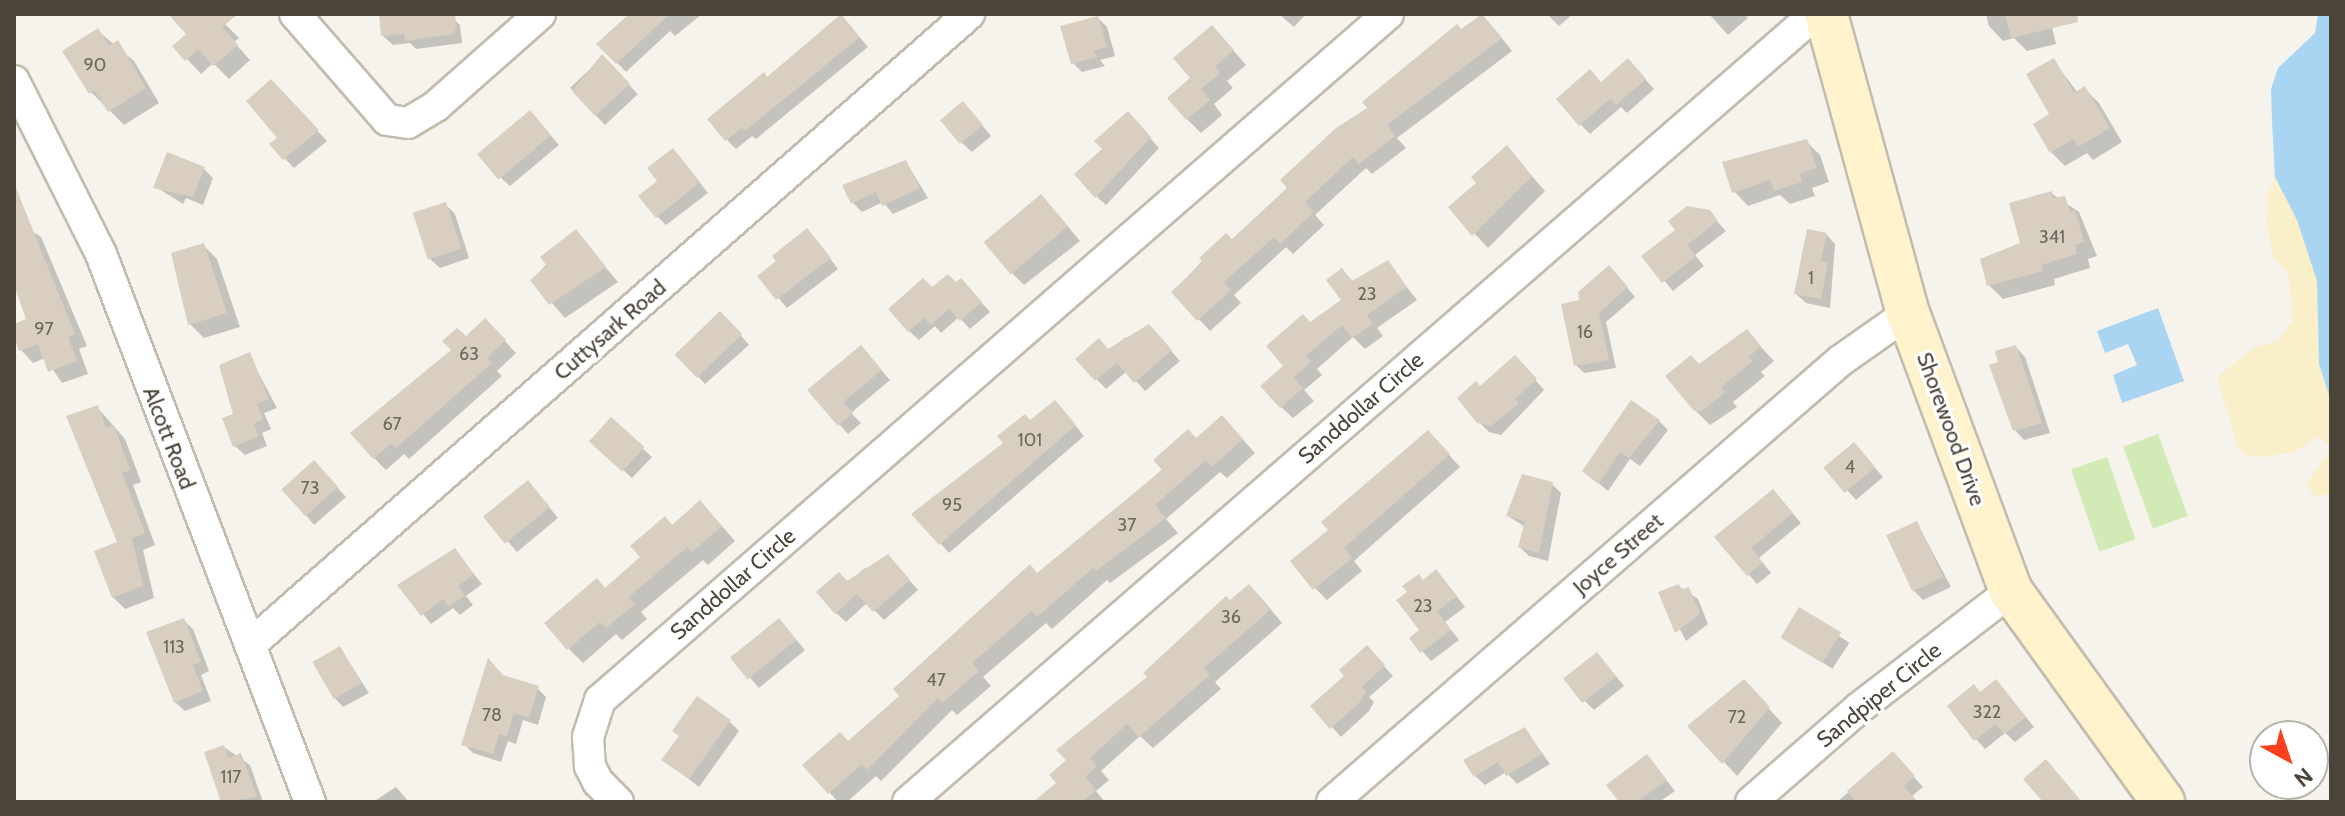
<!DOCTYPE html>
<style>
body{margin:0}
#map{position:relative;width:2345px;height:816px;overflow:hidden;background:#f6f3ec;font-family:Cabin,sans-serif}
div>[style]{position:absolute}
.green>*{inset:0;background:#d2eab5;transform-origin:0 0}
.sand>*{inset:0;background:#f9efc9}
.water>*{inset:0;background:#a9d4f2}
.shadow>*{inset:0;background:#0003;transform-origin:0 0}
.building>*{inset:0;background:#d8cfc1;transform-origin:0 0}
.roads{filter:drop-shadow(2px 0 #c2bbae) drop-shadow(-2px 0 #c2bbae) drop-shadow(0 2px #c2bbae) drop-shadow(0 -2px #c2bbae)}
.street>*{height:30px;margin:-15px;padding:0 15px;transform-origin:15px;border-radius:15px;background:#fff}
.secondary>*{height:42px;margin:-21px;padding:0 21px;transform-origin:21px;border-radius:21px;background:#fff3cd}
span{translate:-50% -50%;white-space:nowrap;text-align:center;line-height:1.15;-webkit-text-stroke:6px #fff;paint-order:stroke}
.number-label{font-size:18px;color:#6e675b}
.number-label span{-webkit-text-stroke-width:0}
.street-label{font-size:22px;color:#4b4439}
.frame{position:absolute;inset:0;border:16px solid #4b4439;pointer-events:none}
.north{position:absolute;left:2249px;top:720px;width:80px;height:80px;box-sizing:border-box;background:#fff;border:2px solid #b7b4b0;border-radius:50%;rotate:140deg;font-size:22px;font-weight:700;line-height:32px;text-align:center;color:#4b4439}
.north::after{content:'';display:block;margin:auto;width:28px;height:36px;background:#fc3f1d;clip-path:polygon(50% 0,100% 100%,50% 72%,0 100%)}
</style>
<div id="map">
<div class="green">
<div style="left:2158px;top:434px;width:87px;height:37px;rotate:70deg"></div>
<div style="left:2107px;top:457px;width:87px;height:38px;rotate:71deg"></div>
</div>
<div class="sand">
<div style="clip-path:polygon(2275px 177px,2297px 220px,2317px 281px,2319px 364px,2331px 401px,2331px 447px,2318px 437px,2294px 452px,2262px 457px,2245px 455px,2237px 445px,2217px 377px,2255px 347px,2278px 341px,2293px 320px,2289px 275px,2274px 257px,2267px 226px,2268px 191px)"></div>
<div style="clip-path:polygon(2331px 449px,2331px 494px,2313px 496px,2307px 483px)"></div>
</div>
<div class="water">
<div style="clip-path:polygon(2318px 14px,2331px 14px,2331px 401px,2319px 364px,2317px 281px,2297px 220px,2275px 177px,2272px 122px,2271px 89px,2278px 68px,2315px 33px)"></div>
<div style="clip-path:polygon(2158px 308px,2184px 381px,2122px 403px,2113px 375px,2137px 365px,2128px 344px,2105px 353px,2097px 331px)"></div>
</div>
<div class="shadow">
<div style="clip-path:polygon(171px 14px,215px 14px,239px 38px,234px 42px,250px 60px,229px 79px,213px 63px,201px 74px,175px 46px,189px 34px)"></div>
<div style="clip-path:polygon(381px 14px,450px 16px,460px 25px,462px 43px,416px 49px,410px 43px,393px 45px,383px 36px)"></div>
<div style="clip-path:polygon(635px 14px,702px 14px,675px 36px,670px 31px,626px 72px,599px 44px)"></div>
<div style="clip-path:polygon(1279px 14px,1306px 14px,1294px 27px)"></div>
<div style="clip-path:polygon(1547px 14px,1573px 14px,1559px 26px)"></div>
<div style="clip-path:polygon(1709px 14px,1744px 14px,1748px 18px,1728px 35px)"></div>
<div style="clip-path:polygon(1986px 14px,2049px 14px,2056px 44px,2027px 51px,2014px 38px,2003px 41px,1989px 26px)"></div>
<div style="clip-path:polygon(1098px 18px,1107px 27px,1115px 56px,1100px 60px,1105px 66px,1082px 72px,1073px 63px)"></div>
<div style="clip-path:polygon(850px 26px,868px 47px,756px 139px,752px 136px,736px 149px,727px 140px,768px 79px)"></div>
<div style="clip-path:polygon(1493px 27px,1512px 51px,1397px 138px,1406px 148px,1372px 174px,1366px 168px,1315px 215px,1324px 225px,1293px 254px,1286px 247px,1234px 295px,1241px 303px,1210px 331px,1173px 292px,1226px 236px,1232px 242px,1370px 108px,1462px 31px)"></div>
<div style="clip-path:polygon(98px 31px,134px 61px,159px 103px,124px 125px,91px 92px)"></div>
<div style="clip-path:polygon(1226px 42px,1246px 65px,1227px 81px,1233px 88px,1214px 104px,1222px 115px,1201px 133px,1187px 119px,1193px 79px)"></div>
<div style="left:603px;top:57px;width:51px;height:45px;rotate:47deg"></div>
<div style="clip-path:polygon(2053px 60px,2078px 93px,2085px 89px,2099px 103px,2122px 142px,2093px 160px,2087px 153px,2065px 166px,2051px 152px)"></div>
<div style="clip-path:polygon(1637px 70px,1654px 89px,1627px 113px,1621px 107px,1590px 134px,1580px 124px,1602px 84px)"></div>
<div style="clip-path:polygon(271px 82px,327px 141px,294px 168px,272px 145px,280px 138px)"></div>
<div style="clip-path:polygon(972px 113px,991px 136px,972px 152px,962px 143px)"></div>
<div style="clip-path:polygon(539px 122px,559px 145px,510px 186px,500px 177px)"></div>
<div style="clip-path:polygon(1137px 123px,1159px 148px,1106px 205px,1096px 196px)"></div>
<div style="clip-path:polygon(1806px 141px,1820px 155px,1829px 182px,1812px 188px,1815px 196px,1790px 204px,1780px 195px,1748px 206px,1734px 191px)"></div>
<div style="clip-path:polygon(1507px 148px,1545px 191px,1488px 248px,1451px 208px,1479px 184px)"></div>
<div style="clip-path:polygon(682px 160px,708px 193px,666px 225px,657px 216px)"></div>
<div style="clip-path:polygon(906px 162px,928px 198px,893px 214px,883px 202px,862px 212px,853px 203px)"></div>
<div style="clip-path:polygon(204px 169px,213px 178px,203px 205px,186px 198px,183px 204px,156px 187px)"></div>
<div style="clip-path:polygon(2051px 193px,2079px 212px,2097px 256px,2088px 259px,2090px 268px,2054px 279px,2055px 285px,2003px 299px,1989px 285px,2022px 244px)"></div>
<div style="clip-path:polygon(14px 199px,24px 226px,41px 237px,87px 346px,79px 349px,88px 374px,62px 383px,45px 358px,33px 363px,21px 350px,14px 331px,14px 326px,28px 320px,28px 301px,14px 265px)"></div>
<div style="clip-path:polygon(445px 204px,455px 214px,469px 258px,440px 268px,430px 259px)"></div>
<div style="clip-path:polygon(1055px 211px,1080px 241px,1024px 285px,1010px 271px)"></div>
<div style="clip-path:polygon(1709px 212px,1726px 231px,1695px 255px,1704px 266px,1673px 291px,1644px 256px)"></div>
<div style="clip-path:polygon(576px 232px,618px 282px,565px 318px,532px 280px)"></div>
<div style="clip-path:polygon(1826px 234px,1835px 244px,1830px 308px,1806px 303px,1796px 294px)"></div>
<div style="clip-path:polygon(816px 240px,838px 269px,787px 308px,760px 277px)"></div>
<div style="clip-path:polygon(203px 245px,217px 259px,240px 327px,204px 338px,190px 324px)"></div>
<div style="clip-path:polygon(1388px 263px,1417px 300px,1377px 328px,1383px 336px,1365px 349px,1353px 337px,1317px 369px,1322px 375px,1304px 390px,1314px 401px,1293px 418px,1281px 407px,1286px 366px,1311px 324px,1344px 301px,1342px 270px,1354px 282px)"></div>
<div style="clip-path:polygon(1617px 276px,1635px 297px,1606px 322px,1616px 368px,1584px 373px,1576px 365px,1582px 302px)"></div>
<div style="clip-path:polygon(956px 285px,970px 290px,990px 312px,970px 329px,959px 317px,941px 333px,935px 326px,919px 340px,909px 331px,932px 289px)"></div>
<div style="clip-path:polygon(485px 320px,516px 353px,497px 371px,502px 376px,409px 459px,404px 454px,386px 470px,374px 458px)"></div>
<div style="clip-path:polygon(730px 323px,749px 345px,705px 384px,676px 353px)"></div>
<div style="clip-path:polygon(1747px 332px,1774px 361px,1761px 372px,1765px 376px,1733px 402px,1737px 407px,1710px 425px,1695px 410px,1700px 366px)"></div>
<div style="clip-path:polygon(1158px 336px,1180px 361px,1145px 391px,1127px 371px,1106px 389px,1078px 359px,1109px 351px,1126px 337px,1131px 342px)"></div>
<div style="clip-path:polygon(2016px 347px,2025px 357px,2050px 433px,2024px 440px,2015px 430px,2000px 364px)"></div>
<div style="clip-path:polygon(249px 355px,277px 408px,264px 413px,271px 429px,262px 433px,267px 446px,245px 455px,235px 446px,235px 415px)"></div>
<div style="clip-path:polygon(870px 357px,890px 380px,851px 413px,861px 423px,848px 434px,810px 391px)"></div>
<div style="clip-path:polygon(1524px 367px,1544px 390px,1501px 435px,1489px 432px,1479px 422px,1481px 389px)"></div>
<div style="clip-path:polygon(97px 407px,125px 439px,141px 482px,133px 485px,155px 545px,143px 550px,154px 598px,125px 609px,113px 597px,120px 544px)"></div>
<div style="clip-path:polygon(1064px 412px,1084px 436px,949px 553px,940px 543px,1030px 422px)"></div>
<div style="clip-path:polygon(1659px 421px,1668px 430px,1640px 466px,1630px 459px,1608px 491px,1584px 471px)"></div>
<div style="clip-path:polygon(1235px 431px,1255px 453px,1227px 478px,1220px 472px,1166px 519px,1178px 533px,1110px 583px,1107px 580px,1052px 629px,1046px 623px,983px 677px,991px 686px,957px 715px,952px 710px,881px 781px,876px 776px,847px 802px,838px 802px,805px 765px,848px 743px,1196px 440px)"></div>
<div style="clip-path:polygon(1440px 445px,1460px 467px,1354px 561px,1362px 571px,1327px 600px,1315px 588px,1330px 530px)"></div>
<div style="clip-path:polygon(642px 448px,652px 457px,632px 478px,601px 450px)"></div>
<div style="clip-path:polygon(1863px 454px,1883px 477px,1856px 500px,1827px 468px)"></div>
<div style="clip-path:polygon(323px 472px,346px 497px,314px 525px,284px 489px)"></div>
<div style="clip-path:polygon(1552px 484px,1561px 493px,1548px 561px,1529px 556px,1520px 547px,1525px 527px,1508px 516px)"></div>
<div style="clip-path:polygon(537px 492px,558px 518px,517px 552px,486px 517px)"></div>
<div style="clip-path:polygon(1782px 501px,1801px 523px,1759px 558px,1771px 573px,1757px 584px,1717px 538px)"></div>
<div style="clip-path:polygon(714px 517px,735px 541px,708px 565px,703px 560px,641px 612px,647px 619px,622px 640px,616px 634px,583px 663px,569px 649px,606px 590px,673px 527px)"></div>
<div style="clip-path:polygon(1917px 523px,1951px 587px,1923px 600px,1913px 590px)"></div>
<div style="clip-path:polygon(455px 551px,482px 584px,466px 596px,473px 605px,460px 615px,453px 608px,431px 624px,400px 585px)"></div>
<div style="clip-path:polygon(897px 566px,918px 590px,884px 620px,867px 603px,846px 622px,836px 613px,847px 583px,865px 568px,870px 573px)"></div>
<div style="clip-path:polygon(1445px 581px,1465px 607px,1445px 622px,1459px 640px,1431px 661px,1411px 639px,1422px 630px,1424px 582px)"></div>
<div style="clip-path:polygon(1678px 586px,1698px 599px,1708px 624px,1686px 641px,1661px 593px)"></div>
<div style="clip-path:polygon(1262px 599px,1282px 623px,1215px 682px,1221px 689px,1153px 748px,1140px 736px,1101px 771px,1109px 780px,1096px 791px,1105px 802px,1042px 802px,1149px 677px,1230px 603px)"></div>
<div style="left:1799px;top:610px;width:60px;height:31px;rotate:33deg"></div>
<div style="clip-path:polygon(183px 620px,193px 629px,209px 671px,201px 675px,211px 701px,185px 711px,175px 702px)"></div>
<div style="clip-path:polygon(788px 630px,805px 650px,759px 688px,731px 656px)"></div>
<div style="clip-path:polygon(340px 648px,369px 693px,343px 707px,334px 697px)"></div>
<div style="clip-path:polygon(1376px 657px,1393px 676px,1369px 697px,1374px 702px,1369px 711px,1341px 737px,1332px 727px)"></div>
<div style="clip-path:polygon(1606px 664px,1624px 686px,1594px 710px,1585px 701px)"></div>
<div style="clip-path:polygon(504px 677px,537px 688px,546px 697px,538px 725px,523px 720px,516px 744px,508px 741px,501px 762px,473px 753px,464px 744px)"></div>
<div style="clip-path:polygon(2005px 691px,2034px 727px,2015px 742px,2005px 733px,1985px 749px,1976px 739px)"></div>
<div style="clip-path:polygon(1757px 696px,1782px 723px,1737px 776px,1690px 726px)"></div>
<div style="clip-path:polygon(730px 722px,739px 731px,699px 787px,664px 760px)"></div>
<div style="clip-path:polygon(1525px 729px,1550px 764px,1517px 784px,1506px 772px,1485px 785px,1475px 776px)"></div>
<div style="clip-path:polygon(224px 747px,250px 765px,263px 802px,223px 802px,206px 753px)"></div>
<div style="clip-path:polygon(1893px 754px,1923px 787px,1912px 796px,1917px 802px,1837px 802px)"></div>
<div style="clip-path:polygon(1647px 756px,1675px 791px,1659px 802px,1621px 802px)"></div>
<div style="clip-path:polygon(396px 787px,409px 802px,373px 802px)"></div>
</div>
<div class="building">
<div style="clip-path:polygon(168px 14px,238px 14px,222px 27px,238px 45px,213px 66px,198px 49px,185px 61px,172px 46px,186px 34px)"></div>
<div style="clip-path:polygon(379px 14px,455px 14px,456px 27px,454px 34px,405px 41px,404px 34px,381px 36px)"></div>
<div style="clip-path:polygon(629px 14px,670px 14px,616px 64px,596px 44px)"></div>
<div style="clip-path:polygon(841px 14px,860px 37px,745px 131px,742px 128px,725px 141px,707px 119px,764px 72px,767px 77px)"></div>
<div style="clip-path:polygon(1482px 14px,1502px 38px,1387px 125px,1395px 136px,1359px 164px,1353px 157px,1305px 202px,1314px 212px,1280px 244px,1274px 237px,1224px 282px,1231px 290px,1197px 321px,1171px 292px,1203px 262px,1199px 258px,1226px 233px,1232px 239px,1287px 188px,1280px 180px,1336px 128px,1367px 108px,1362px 102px,1457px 24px,1461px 29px)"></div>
<div style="clip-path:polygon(2005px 14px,2077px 14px,2078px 22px,2011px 38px)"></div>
<div style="clip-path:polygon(1098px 16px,1107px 47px,1093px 51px,1098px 57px,1071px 64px,1060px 26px)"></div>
<div style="clip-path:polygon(1212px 25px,1234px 50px,1215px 66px,1220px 73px,1201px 89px,1210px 100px,1186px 120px,1167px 98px,1190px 78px,1173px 58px)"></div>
<div style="clip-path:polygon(98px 28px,109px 46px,118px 40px,146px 88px,108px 112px,94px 90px,89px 94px,62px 51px)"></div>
<div style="clip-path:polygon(602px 54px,630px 84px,595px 116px,572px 91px)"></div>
<div style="clip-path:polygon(1628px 58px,1646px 79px,1616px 105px,1610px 99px,1579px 126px,1556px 99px,1590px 69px,1601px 82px)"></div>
<div style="clip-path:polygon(2054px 58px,2074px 93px,2085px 86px,2110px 128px,2078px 147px,2073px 139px,2050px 153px,2033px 124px,2049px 114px,2026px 74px)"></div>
<div style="clip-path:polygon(271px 79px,319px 130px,283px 160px,269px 144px,277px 138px,246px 101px)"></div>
<div style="left:963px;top:101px;width:31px;height:30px;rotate:50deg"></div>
<div style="left:530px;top:110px;width:33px;height:69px;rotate:50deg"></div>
<div style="clip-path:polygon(1128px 111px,1151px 137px,1095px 198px,1074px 174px,1102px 149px,1094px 141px)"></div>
<div style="clip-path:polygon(1807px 139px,1817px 168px,1800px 174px,1802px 182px,1774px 191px,1770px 180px,1732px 193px,1722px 162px)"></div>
<div style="clip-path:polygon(1507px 145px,1532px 176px,1472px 236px,1448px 207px,1476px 183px,1471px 177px)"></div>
<div style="clip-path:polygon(673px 148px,700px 182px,656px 218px,638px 196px,657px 181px,647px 168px)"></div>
<div style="clip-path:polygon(167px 152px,205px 167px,193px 197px,153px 188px)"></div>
<div style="clip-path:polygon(906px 160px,920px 188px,882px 206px,876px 192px,851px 204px,842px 185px)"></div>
<div style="clip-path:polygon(16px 188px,75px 334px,68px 337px,77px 361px,48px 372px,38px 344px,19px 351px,14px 337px,14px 324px,26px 319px,14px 285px)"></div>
<div style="clip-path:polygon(2052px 191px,2053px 198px,2065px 196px,2070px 212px,2075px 210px,2084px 242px,2075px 245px,2077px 254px,2041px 265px,2043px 271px,1987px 286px,1980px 259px,2020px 243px,2009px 203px)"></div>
<div style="left:1041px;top:194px;width:42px;height:75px;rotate:50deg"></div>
<div style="left:446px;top:202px;width:49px;height:35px;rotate:72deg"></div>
<div style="clip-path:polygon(1687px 206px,1710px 210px,1718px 221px,1687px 245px,1696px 256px,1662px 283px,1641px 256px,1675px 230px,1668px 221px)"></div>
<div style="clip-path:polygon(807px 228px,831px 258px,776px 300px,757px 276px,776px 261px,772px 256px)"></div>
<div style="clip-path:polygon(576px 229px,606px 267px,549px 305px,530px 280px,547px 266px,540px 257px)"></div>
<div style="clip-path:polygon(1807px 229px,1827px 233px,1821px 261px,1828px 262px,1821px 299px,1794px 294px)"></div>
<div style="clip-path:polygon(204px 243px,227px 313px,188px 325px,171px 253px)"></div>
<div style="clip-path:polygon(1388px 260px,1407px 287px,1367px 315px,1373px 324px,1352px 338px,1342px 325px,1306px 356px,1311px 362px,1294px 377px,1303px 388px,1280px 408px,1260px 386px,1283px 366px,1266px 346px,1303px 314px,1310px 322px,1341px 300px,1326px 280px,1342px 268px,1352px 281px)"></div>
<div style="clip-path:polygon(1609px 265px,1628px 287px,1599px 313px,1609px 360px,1574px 366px,1561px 304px,1579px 300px,1578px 292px)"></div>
<div style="clip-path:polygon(948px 274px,956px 282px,961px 278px,982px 302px,960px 321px,949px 309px,931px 325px,924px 318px,908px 332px,888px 309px,923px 278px,932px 287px)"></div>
<div style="left:720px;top:311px;width:32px;height:63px;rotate:46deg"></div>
<div style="clip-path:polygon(485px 318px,506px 340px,487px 358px,492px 363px,396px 448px,391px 444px,373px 459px,350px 433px,451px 350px,442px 341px,457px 328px,466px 336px)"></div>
<div style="clip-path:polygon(1149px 324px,1172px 350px,1134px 383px,1117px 363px,1095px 381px,1075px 359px,1099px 338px,1108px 349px)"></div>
<div style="clip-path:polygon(1747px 329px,1761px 346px,1749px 357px,1753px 361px,1721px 387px,1725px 392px,1702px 411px,1694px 411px,1665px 376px,1691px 355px,1699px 364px)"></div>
<div style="clip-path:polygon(861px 345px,882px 370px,843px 402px,853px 413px,838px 426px,807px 390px)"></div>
<div style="clip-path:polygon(2016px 345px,2042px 423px,2013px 431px,1989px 365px,1998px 362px,1995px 351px)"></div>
<div style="clip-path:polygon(250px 352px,269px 399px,257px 404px,263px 419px,254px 424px,259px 436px,233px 447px,222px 418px,233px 414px,219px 365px)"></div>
<div style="clip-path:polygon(1515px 355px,1537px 379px,1515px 399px,1519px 403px,1491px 426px,1477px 423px,1457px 398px,1476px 381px,1480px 386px)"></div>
<div style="clip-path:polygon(1055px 400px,1076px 425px,939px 545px,911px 514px,1003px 443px,997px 436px,1025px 414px,1030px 420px)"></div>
<div style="clip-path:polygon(1631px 400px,1660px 420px,1629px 458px,1620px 452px,1598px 484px,1582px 471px)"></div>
<div style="clip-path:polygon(98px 405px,106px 428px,114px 425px,130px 470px,122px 473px,145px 533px,132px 538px,143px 586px,112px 598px,94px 551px,117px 542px,66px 416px)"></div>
<div style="clip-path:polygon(1222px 415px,1243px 439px,1212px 467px,1206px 460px,1155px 505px,1166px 518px,1096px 571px,1093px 568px,1037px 617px,1032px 611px,972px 663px,979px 671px,942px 703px,938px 698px,867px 770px,862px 764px,828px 794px,802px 765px,840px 732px,848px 741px,899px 696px,893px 689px,1030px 564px,1037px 573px,1162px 470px,1153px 460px,1188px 429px,1196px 438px)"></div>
<div style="left:611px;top:417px;width:45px;height:33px;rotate:42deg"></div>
<div style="clip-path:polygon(1428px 430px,1450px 454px,1344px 548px,1352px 558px,1313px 590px,1290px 561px,1328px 530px,1321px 522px)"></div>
<div style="left:1854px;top:442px;width:33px;height:40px;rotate:50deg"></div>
<div style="left:314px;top:460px;width:36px;height:44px;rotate:48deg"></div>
<div style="clip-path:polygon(1522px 474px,1553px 482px,1539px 553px,1518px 547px,1525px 521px,1506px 516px)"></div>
<div style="left:528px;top:480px;width:35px;height:58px;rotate:51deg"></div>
<div style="clip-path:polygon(1773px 489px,1793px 513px,1751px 548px,1763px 563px,1747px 576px,1714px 537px)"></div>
<div style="clip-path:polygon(700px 500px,722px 526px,692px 552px,687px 547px,629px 597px,635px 604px,606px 628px,600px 622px,567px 650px,544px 623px,597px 578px,605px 588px,640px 557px,630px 546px,665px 516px,672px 525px)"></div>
<div style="left:1917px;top:521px;width:62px;height:34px;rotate:65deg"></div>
<div style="clip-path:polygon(455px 548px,474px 574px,458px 586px,465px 595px,449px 607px,443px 599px,421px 616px,397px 585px)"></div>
<div style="clip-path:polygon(888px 554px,910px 580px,873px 612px,857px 594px,835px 614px,816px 592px,839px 572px,847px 581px)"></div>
<div style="clip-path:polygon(1436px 569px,1457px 596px,1437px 611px,1451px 630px,1420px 653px,1409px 638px,1419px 630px,1396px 600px,1407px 592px,1402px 586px,1419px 574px,1423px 580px)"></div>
<div style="clip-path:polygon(1249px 584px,1271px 609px,1204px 668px,1210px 675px,1139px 737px,1127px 724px,1090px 758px,1097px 766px,1085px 777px,1096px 790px,1082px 802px,1033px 802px,1056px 783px,1049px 775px,1066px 760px,1056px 750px,1147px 677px,1143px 673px,1226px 596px,1230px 600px)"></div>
<div style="clip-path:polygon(1679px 584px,1681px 590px,1689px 587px,1700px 614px,1675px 633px,1658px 592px)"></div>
<div style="left:1799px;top:607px;width:49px;height:36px;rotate:31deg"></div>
<div style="clip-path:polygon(184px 618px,201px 662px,193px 665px,203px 691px,174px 703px,146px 632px)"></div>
<div style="left:779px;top:618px;width:28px;height:63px;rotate:51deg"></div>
<div style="clip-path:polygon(1367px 645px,1385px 665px,1362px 687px,1366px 691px,1360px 702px,1330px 729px,1310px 706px,1344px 676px,1339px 670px)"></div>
<div style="left:340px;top:646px;width:43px;height:32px;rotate:60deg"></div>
<div style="left:1597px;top:652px;width:31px;height:43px;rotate:52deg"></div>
<div style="clip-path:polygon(488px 658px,503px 675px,539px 686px,529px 718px,514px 713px,507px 736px,499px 734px,493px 754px,461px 745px)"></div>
<div style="clip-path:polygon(1744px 679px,1770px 707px,1722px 764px,1687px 726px)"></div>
<div style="clip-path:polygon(1996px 679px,2026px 717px,2004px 734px,1996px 724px,1974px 741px,1947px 706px,1974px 684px,1980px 692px)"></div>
<div style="clip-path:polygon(697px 696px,731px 720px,689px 779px,661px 760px,679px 736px,672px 731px)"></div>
<div style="clip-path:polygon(1525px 727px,1542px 754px,1506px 776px,1498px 762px,1474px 777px,1463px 760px)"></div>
<div style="clip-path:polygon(224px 745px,228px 758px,241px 753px,257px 797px,221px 802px,204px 752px)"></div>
<div style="clip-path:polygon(1893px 751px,1915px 776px,1904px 786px,1918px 802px,1856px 802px,1847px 791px)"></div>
<div style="clip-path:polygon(1647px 754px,1667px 780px,1637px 802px,1619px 802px,1606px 785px)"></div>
<div style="clip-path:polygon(2046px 759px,2082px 802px,2043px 802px,2023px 779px)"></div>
</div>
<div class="roads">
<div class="street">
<div style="left:295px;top:14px;width:140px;rotate:49deg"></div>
<div style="left:387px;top:120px;width:21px;rotate:8deg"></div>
<div style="left:408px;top:123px;width:33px;rotate:-31deg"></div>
<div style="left:436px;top:106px;width:139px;rotate:-41.5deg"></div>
<div style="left:14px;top:81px;width:194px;rotate:63.3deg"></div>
<div style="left:101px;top:254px;width:587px;rotate:69.12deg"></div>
<div style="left:250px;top:645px;width:957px;rotate:-41.27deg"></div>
<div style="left:618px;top:802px;width:28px;rotate:-135deg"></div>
<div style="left:598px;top:782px;width:18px;rotate:-117deg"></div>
<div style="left:590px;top:766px;width:29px;rotate:-94deg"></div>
<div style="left:588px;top:737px;width:39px;rotate:-72deg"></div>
<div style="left:600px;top:700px;width:1045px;rotate:-41.04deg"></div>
<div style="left:908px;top:802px;width:1201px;rotate:-40.98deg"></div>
<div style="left:1332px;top:802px;width:673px;rotate:-40.96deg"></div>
<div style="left:1840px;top:361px;width:83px;rotate:-35.2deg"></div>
<div style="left:1751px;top:802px;width:143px;rotate:-41deg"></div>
<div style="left:1859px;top:708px;width:192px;rotate:-37.6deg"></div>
</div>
<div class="secondary">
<div style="left:1826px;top:14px;width:310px;rotate:74.7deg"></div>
<div style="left:1908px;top:313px;width:296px;rotate:69.7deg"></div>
<div style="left:2011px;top:591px;width:260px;rotate:54.2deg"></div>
</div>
</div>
<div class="number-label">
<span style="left:95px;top:65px">90</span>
<span style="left:2052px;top:237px">341</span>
<span style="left:1811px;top:278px">1</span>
<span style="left:1367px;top:294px">23</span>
<span style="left:44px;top:329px">97</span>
<span style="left:1585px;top:332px">16</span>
<span style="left:469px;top:354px">63</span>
<span style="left:392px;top:424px">67</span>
<span style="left:1030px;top:440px">101</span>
<span style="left:1850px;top:467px">4</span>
<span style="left:310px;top:488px">73</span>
<span style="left:952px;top:505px">95</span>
<span style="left:1127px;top:525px">37</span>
<span style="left:1423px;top:606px">23</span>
<span style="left:1231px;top:617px">36</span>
<span style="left:174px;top:647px">113</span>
<span style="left:936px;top:680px">47</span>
<span style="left:1987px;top:712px">322</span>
<span style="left:492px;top:715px">78</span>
<span style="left:1737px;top:717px">72</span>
<span style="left:231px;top:777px">117</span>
</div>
<div class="street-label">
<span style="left:610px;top:330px;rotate:-41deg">Cuttysark Road</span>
<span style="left:1361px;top:408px;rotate:-41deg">Sanddollar Circle</span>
<span style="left:1951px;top:429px;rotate:70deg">Shorewood Drive</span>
<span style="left:169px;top:438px;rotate:69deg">Alcott Road</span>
<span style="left:1618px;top:554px;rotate:-41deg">Joyce Street</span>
<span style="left:733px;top:584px;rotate:-41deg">Sanddollar Circle</span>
<span style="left:1879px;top:695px;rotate:-39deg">Sandpiper Circle</span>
</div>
<div class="frame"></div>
<div class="north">N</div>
</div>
